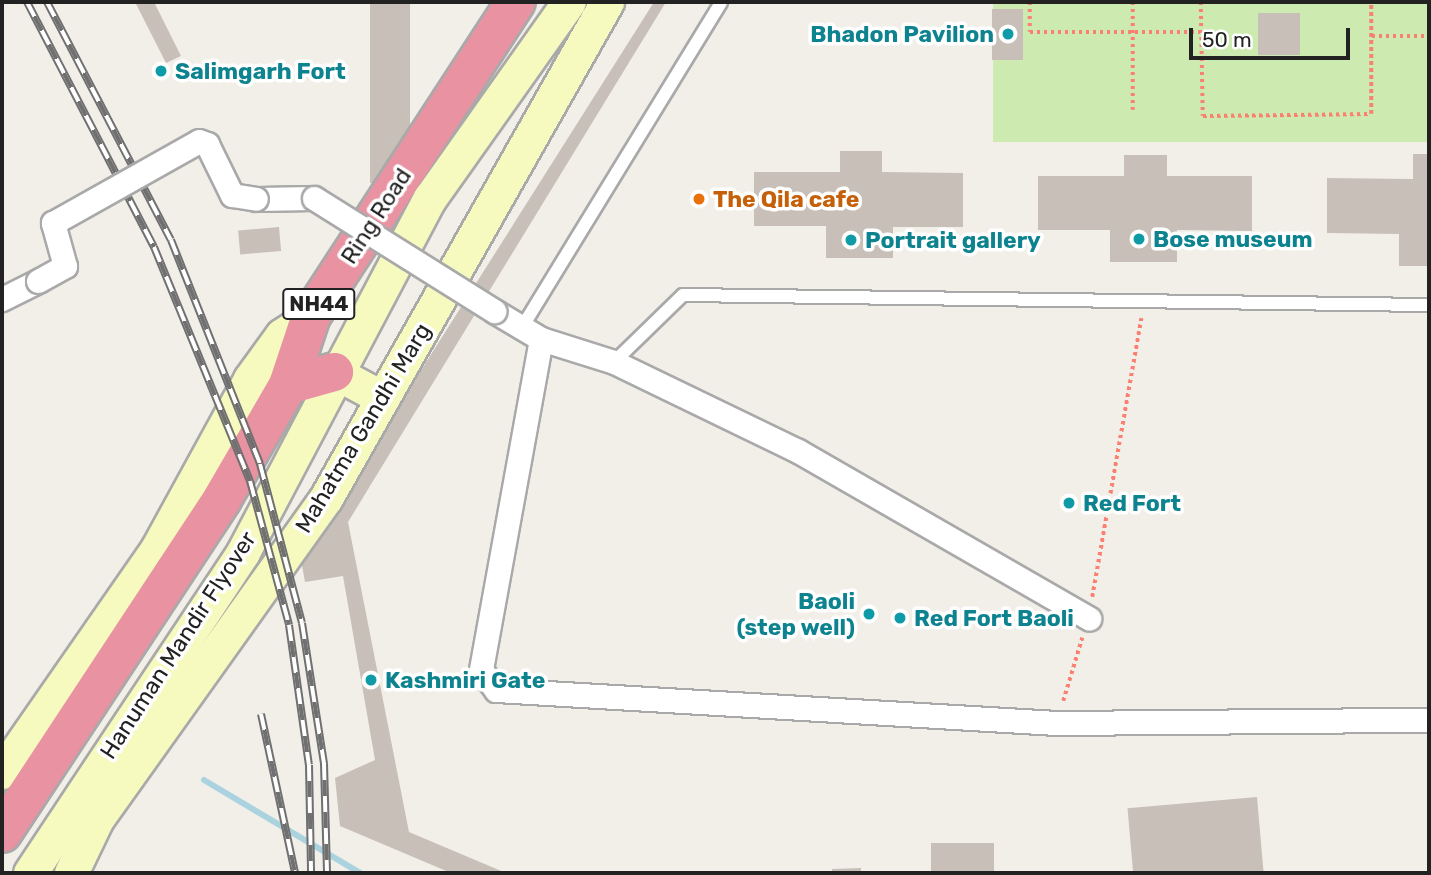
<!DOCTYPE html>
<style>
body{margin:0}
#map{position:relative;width:1431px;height:875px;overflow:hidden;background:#f2efe9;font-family:Rubik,sans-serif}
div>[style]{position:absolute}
.grass>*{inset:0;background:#cdebb0;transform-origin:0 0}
.stream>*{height:6px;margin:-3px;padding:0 3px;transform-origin:3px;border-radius:3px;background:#aad3df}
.building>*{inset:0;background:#c7bfb8;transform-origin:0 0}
.path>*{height:3.5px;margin-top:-1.75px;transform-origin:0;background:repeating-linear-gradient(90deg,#fa8072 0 3.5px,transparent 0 7px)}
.roads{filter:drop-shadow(2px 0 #a9a9a9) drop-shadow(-2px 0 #a9a9a9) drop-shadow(0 2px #a9a9a9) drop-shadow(0 -2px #a9a9a9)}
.lane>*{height:12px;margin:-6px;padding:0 6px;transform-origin:6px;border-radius:6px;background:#fff}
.street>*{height:23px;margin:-11.5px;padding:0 11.5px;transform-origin:11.5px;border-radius:11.5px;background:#fff}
.secondary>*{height:33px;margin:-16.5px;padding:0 16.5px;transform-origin:16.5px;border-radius:16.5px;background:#f7fabf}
.highway>*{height:38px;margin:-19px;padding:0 19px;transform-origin:19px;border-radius:19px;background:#e892a2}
.rail>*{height:8px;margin-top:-4px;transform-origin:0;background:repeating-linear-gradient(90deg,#fff 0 16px,#707070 0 32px);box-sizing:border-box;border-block:2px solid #707070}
.bridges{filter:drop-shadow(2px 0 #a9a9a9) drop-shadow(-2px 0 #a9a9a9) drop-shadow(0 2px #a9a9a9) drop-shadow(0 -2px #a9a9a9)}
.street-bridge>*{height:23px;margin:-11.5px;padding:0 11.5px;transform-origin:11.5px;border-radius:11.5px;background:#fff}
.dots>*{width:19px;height:19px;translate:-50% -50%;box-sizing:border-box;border:4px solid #fff;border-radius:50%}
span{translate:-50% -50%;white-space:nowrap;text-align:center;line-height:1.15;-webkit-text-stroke:7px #fff;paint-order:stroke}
.shield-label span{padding:2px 5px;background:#fff;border:2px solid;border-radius:5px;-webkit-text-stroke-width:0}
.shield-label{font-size:21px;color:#222;font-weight:700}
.culture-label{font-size:23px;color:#0d838f;font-weight:700}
.right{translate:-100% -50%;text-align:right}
.left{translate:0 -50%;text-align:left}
.food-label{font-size:23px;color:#c56008;font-weight:700}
.street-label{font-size:23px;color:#222}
.frame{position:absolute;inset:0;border:4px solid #222;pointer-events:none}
.scale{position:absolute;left:1189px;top:28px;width:161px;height:32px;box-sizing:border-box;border:4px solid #222;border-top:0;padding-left:9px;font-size:21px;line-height:24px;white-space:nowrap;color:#222;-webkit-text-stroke:5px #fff;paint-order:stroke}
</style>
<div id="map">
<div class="grass">
<div style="left:993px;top:2px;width:436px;height:140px"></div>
</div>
<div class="stream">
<div style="left:204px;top:780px;width:182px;rotate:30.8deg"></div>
</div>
<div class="building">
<div style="clip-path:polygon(135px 2px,154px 2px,181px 56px,166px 63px)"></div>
<div style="left:370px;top:2px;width:40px;height:181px"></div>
<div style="clip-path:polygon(654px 2px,666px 2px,348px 522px,409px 832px,506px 873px,451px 873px,340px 826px,335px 778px,375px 760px,343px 576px,305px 582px,301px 560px)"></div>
<div style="left:992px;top:9px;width:31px;height:51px"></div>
<div style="left:1258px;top:13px;width:42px;height:42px"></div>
<div style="clip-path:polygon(840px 151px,882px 151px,882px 172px,963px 173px,963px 227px,893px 227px,893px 258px,826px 258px,826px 226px,754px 226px,754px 172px,840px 172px)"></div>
<div style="clip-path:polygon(1413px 154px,1429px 154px,1429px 266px,1399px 266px,1399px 234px,1327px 233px,1327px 178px,1413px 179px)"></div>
<div style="clip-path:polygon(1124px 155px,1167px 155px,1167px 176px,1252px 176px,1252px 231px,1177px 230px,1177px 262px,1110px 262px,1110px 230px,1038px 230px,1038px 176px,1124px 176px)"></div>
<div style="left:279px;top:227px;width:24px;height:41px;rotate:85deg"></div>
<div style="left:1257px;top:797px;width:76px;height:130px;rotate:85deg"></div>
<div style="left:994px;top:843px;width:30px;height:63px;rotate:90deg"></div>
<div style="clip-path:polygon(861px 868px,861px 873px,832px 873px,832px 869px)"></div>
</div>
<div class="path">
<div style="left:1030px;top:2px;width:30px;rotate:90deg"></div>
<div style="left:1030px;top:32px;width:170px"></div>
<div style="left:1133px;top:2px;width:108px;rotate:90deg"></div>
<div style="left:1201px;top:2px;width:114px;rotate:89deg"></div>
<div style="left:1203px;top:116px;width:168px;rotate:-0.7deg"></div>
<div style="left:1371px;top:114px;width:112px;rotate:-90deg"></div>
<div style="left:1372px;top:36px;width:57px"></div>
<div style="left:1092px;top:597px;width:283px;rotate:-80deg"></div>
<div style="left:1063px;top:701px;width:66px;rotate:-73.2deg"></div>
</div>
<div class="roads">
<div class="lane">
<div style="left:521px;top:329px;width:383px;rotate:-58.5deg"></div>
<div style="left:614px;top:362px;width:96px;rotate:-44.2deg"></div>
<div style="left:683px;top:295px;width:746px;rotate:0.77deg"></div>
</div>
<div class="street">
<div style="left:256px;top:199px;width:58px;rotate:-1deg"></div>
<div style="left:2px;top:299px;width:40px;rotate:-26.6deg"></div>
<div style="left:494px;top:311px;width:55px;rotate:30.8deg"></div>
<div style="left:541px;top:339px;width:77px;rotate:17.5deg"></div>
<div style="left:614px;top:362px;width:204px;rotate:25.8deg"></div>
<div style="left:798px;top:451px;width:336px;rotate:29.9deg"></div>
<div style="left:541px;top:339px;width:336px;rotate:100.3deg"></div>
<div style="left:481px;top:670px;width:25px;rotate:53deg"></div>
<div style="left:496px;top:690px;width:562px;rotate:3.37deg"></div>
<div style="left:1057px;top:723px;width:372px;rotate:-0.5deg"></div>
</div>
<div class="secondary">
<div style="left:334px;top:372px;width:55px;rotate:28deg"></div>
<div style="left:2px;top:772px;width:272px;rotate:-55.2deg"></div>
<div style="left:157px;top:549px;width:194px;rotate:-61.3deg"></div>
<div style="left:250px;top:379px;width:54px;rotate:-54deg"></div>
<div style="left:282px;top:335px;width:35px;rotate:-33deg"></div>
<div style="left:30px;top:873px;width:385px;rotate:-56.4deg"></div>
<div style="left:243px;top:552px;width:400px;rotate:-62.2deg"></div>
<div style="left:430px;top:198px;width:240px;rotate:-54.7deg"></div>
<div style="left:71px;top:873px;width:60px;rotate:-64.3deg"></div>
<div style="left:97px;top:819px;width:394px;rotate:-54.5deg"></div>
<div style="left:326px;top:498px;width:570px;rotate:-60.47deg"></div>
</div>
<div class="highway">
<div style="left:288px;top:385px;width:48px;rotate:-15.8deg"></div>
<div style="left:2px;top:833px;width:400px;rotate:-56.6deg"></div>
<div style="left:222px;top:499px;width:132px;rotate:-59.9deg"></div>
<div style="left:288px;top:385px;width:73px;rotate:-71.6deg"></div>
<div style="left:311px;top:316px;width:375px;rotate:-56.9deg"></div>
</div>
</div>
<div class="rail">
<div style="left:27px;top:2px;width:276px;rotate:62.6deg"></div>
<div style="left:154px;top:247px;width:253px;rotate:67.7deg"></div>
<div style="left:250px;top:481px;width:149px;rotate:74.8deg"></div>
<div style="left:289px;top:625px;width:141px;rotate:81.9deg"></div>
<div style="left:309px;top:765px;width:108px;rotate:88.9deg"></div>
<div style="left:47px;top:2px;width:268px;rotate:62.5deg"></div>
<div style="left:171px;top:240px;width:241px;rotate:68.3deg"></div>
<div style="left:260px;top:464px;width:164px;rotate:75.2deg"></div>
<div style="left:302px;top:623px;width:143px;rotate:81.1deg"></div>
<div style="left:324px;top:764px;width:109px;rotate:88.4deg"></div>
<div style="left:261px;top:714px;width:163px;rotate:77.9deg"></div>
</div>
<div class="bridges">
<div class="street-bridge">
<div style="left:314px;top:198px;width:213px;rotate:32.1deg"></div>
<div style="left:38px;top:281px;width:31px;rotate:-29deg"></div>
<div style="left:65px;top:266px;width:45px;rotate:-105.6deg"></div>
<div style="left:53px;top:223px;width:167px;rotate:-29.3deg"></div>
<div style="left:199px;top:141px;width:9px;rotate:21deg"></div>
<div style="left:207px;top:144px;width:57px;rotate:63.9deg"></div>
<div style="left:232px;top:195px;width:24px;rotate:9deg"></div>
</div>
</div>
<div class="dots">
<div style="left:1008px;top:34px;background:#0f9aa8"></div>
<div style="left:161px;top:71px;background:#0f9aa8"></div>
<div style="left:699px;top:199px;background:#e8710a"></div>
<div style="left:1139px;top:239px;background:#0f9aa8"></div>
<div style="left:851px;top:240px;background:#0f9aa8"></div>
<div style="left:1069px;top:503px;background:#0f9aa8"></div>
<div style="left:869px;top:614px;background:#0f9aa8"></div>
<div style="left:900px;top:618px;background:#0f9aa8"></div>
<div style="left:371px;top:680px;background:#0f9aa8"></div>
</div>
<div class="shield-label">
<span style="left:319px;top:304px">NH44</span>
</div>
<div class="culture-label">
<span class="right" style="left:994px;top:34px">Bhadon Pavilion</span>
<span class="left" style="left:175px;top:71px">Salimgarh Fort</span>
<span class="left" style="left:1153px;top:239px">Bose museum</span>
<span class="left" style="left:865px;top:240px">Portrait gallery</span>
<span class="left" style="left:1083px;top:503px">Red Fort</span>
<span class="right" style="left:855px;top:614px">Baoli<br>(step well)</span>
<span class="left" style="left:914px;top:618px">Red Fort Baoli</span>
<span class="left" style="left:385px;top:680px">Kashmiri Gate</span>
</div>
<div class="food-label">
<span class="left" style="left:713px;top:199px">The Qila cafe</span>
</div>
<div class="street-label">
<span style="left:376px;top:216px;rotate:-57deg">Ring Road</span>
<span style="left:363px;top:428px;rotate:-59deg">Mahatma Gandhi Marg</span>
<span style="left:178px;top:645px;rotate:-57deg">Hanuman Mandir Flyover</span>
</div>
<div class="frame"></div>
<div class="scale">50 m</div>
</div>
